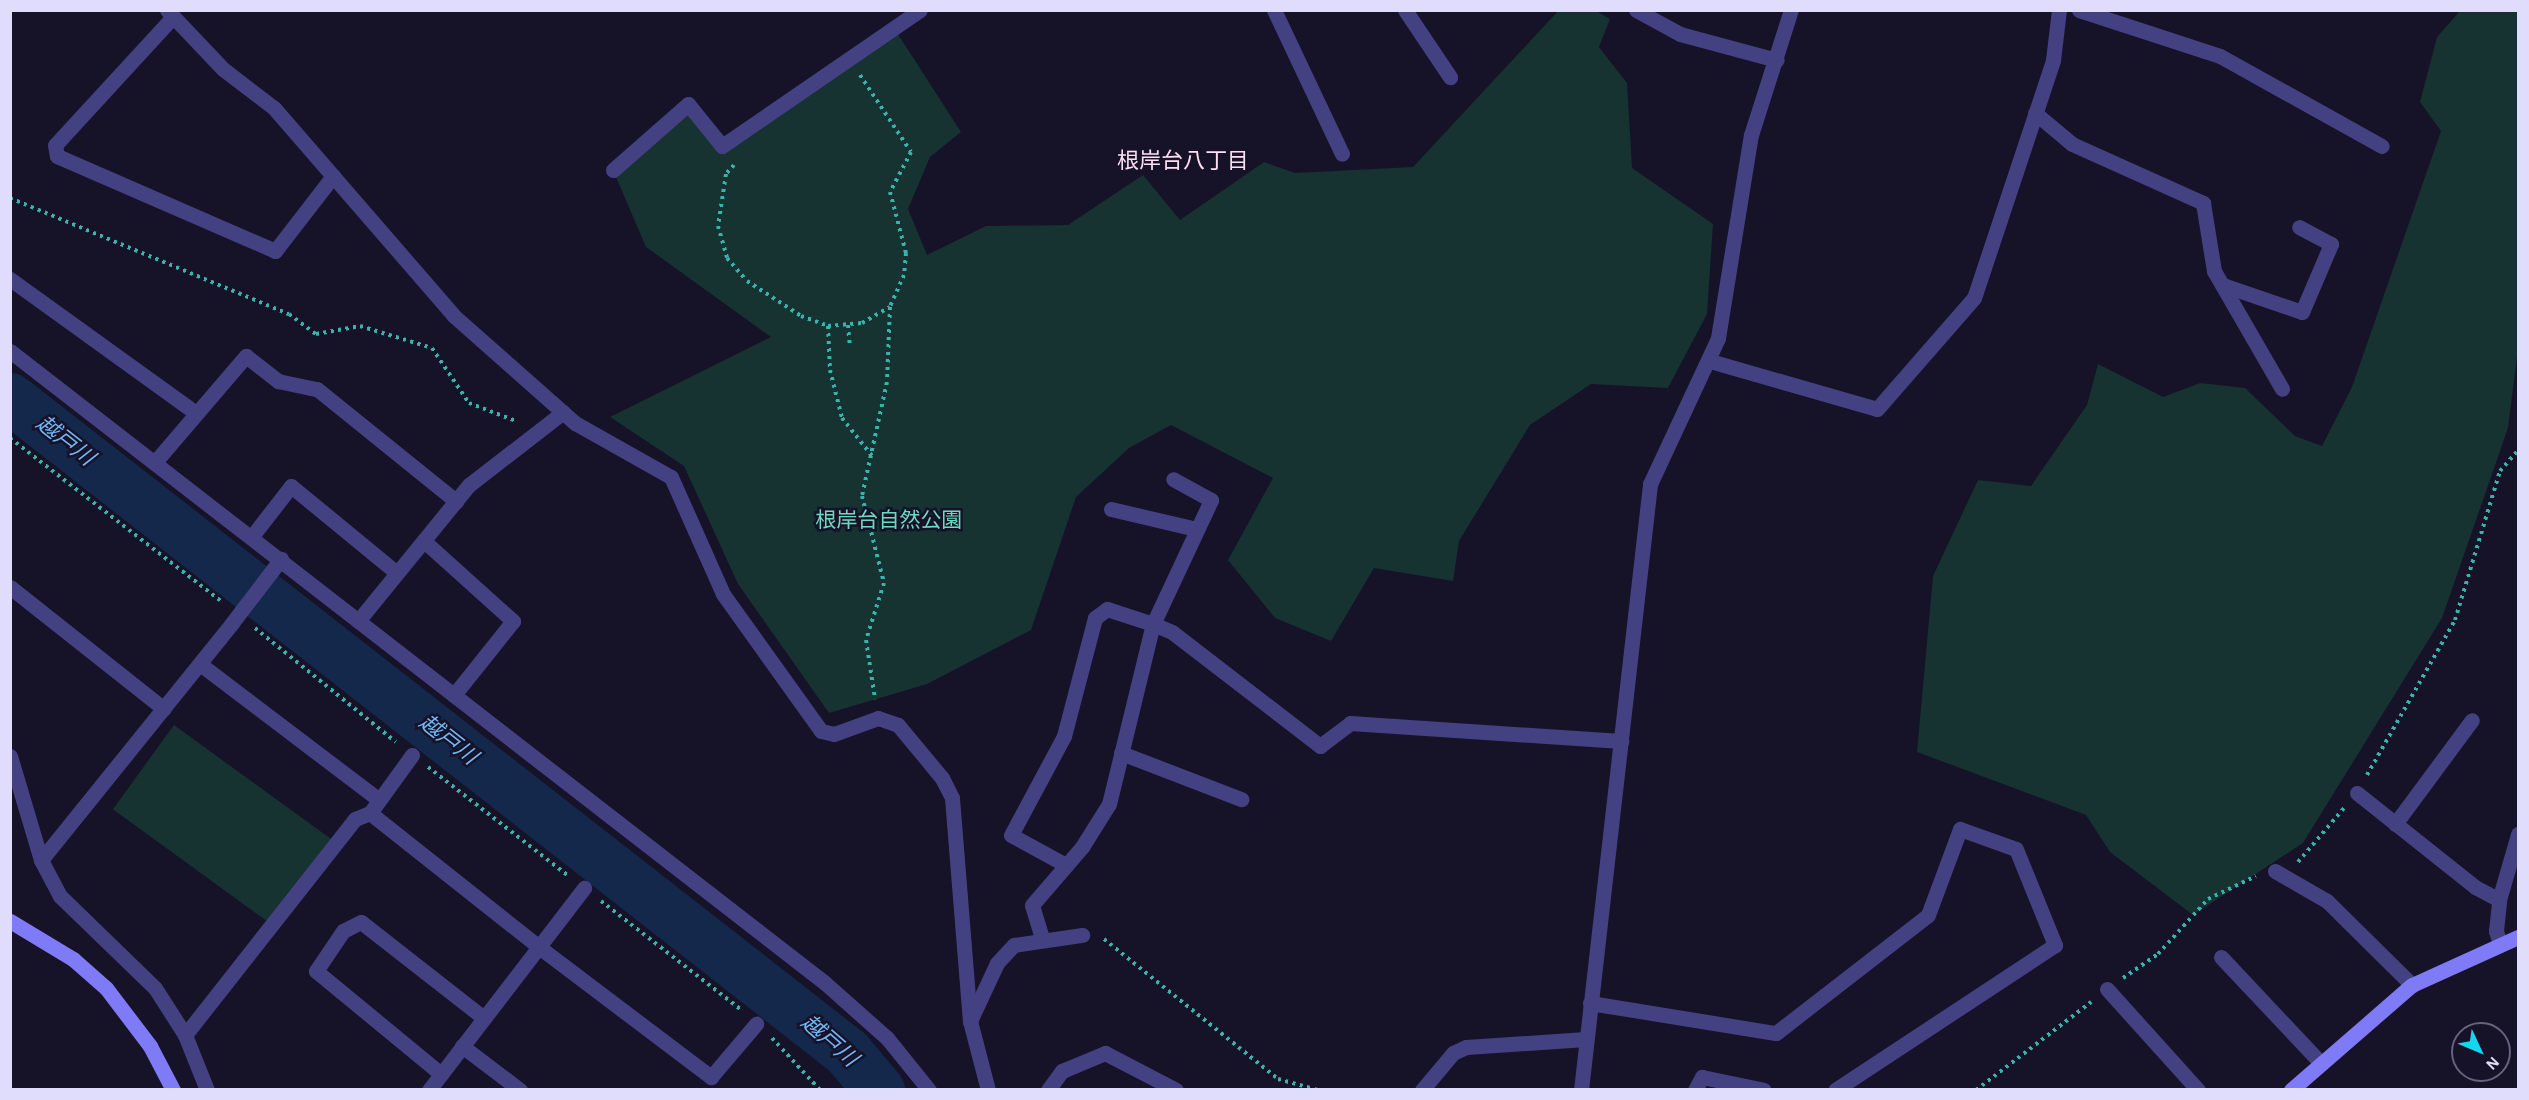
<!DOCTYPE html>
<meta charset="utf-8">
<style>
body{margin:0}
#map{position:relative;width:2529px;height:1100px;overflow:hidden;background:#161228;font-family:"Alegreya Sans","Noto Sans JP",sans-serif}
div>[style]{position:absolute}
.green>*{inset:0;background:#163231;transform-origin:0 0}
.river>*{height:51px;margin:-25.5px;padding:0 25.5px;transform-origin:25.5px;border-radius:25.5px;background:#13284b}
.path>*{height:4px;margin-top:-2px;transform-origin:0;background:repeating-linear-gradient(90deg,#3ab3ad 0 3px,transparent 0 7.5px)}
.lane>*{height:15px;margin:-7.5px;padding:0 7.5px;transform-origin:7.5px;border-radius:7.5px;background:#444183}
.street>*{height:15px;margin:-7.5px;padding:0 7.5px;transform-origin:7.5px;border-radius:7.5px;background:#444183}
.secondary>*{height:15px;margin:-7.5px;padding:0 7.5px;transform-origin:7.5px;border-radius:7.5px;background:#7f7af5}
span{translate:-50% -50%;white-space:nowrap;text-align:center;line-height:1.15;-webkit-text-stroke:5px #161228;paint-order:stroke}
.park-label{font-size:21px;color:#6cd8bf}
.neighbourhood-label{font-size:22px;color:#fddef1}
.water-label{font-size:22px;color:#72b6f5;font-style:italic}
.frame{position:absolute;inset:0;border:12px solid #e0dcfc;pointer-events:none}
.north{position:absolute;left:2451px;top:1022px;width:60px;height:60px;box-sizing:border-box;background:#161228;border:2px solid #67637d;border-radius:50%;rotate:134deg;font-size:16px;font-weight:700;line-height:24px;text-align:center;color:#e0dcfc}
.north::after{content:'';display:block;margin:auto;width:21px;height:27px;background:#16d5ee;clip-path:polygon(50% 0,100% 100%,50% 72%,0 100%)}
</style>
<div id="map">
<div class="green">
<div style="clip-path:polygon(1559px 10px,1596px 11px,1610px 19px,1599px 47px,1627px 83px,1632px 168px,1713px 224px,1707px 314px,1668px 388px,1591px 384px,1530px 425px,1459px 541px,1453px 581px,1374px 568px,1331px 641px,1275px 618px,1228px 560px,1273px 478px,1171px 425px,1129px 448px,1076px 497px,1031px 630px,927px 684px,829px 713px,738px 584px,684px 466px,610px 417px,771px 337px,646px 247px,613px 170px,688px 104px,722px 146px,894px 28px,961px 132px,930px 157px,908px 209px,927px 255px,986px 226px,1068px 225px,1143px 175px,1180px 220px,1264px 162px,1295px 173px,1413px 167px)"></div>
<div style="clip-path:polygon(2460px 11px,2518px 11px,2518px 349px,2508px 428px,2442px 618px,2303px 843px,2193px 915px,2110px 852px,2086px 815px,1917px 752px,1933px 576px,1978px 480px,2031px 486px,2087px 405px,2098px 364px,2163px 397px,2200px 383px,2245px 388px,2295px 436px,2322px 446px,2352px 387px,2441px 131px,2420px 102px,2437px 37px)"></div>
<div style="left:174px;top:725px;width:195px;height:104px;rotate:36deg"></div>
</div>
<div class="river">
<div style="left:10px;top:398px;width:1062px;rotate:38deg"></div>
<div style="left:847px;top:1052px;width:50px;rotate:49.9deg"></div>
</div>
<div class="path">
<div style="left:860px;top:75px;width:92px;rotate:56.5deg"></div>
<div style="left:911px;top:152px;width:45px;rotate:117.7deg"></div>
<div style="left:890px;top:192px;width:63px;rotate:75.3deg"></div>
<div style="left:906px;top:253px;width:22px;rotate:95deg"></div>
<div style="left:904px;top:275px;width:35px;rotate:114deg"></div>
<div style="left:890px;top:307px;width:75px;rotate:92.3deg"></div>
<div style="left:887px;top:382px;width:117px;rotate:102.4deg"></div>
<div style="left:862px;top:496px;width:90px;rotate:75.8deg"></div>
<div style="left:884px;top:583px;width:60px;rotate:107.5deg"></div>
<div style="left:866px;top:640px;width:60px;rotate:81.3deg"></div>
<div style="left:734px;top:165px;width:12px;rotate:132deg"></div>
<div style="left:726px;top:174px;width:53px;rotate:98.7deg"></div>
<div style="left:718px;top:226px;width:33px;rotate:74deg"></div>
<div style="left:727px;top:258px;width:30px;rotate:49deg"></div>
<div style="left:747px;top:281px;width:64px;rotate:32.9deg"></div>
<div style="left:801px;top:316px;width:29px;rotate:20deg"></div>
<div style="left:828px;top:326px;width:34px;rotate:-5deg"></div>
<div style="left:862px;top:323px;width:32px;rotate:-30deg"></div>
<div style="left:10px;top:198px;width:302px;rotate:22.6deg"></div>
<div style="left:289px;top:314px;width:34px;rotate:37deg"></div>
<div style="left:316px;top:334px;width:45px;rotate:-10.3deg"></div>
<div style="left:360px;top:326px;width:75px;rotate:17deg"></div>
<div style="left:432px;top:348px;width:66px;rotate:56.1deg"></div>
<div style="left:469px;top:403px;width:50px;rotate:21deg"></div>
<div style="left:848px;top:325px;width:21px;rotate:85deg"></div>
<div style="left:828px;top:326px;width:44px;rotate:87.4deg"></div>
<div style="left:830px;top:370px;width:49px;rotate:76deg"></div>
<div style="left:842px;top:418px;width:50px;rotate:51.5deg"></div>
<div style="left:10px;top:438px;width:267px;rotate:37.7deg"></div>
<div style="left:255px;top:628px;width:181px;rotate:39deg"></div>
<div style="left:428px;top:767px;width:176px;rotate:37.8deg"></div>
<div style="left:2367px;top:775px;width:178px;rotate:-60.4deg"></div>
<div style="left:2455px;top:620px;width:156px;rotate:-73.2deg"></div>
<div style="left:2500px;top:471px;width:28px;rotate:-49deg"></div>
<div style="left:2298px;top:862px;width:71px;rotate:-49.6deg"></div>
<div style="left:601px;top:901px;width:176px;rotate:37.8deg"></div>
<div style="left:1104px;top:939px;width:223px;rotate:38.8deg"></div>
<div style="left:1278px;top:1079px;width:41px;rotate:15.4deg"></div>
<div style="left:2123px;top:978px;width:42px;rotate:-34.4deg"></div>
<div style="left:2158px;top:954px;width:74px;rotate:-47.7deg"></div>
<div style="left:2208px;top:899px;width:53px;rotate:-25.6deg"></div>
<div style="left:772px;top:1038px;width:71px;rotate:47.3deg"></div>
<div style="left:1976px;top:1090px;width:145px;rotate:-37.4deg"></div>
</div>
<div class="lane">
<div style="left:1274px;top:10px;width:159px;rotate:64.7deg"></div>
<div style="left:1405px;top:10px;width:81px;rotate:56.1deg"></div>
<div style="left:1636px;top:10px;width:50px;rotate:28.6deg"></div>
<div style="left:1680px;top:34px;width:100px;rotate:15deg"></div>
<div style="left:2079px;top:10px;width:148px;rotate:18.1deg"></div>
<div style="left:2220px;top:56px;width:185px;rotate:29.1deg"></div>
<div style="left:2035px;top:113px;width:48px;rotate:40deg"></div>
<div style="left:2072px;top:144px;width:144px;rotate:24.2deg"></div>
<div style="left:2203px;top:203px;width:69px;rotate:80.8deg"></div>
<div style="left:2214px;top:271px;width:136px;rotate:60deg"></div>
<div style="left:10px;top:279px;width:229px;rotate:35.8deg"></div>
<div style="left:2223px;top:285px;width:83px;rotate:18.9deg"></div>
<div style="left:2302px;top:312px;width:74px;rotate:-66.9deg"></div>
<div style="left:2331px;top:244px;width:36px;rotate:-152deg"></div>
<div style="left:155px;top:462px;width:140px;rotate:-49.4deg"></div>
<div style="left:246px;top:356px;width:41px;rotate:38deg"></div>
<div style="left:278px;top:381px;width:40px;rotate:12deg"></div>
<div style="left:317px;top:389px;width:179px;rotate:38.9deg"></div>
<div style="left:1111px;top:509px;width:87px;rotate:13.2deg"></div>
<div style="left:253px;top:535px;width:62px;rotate:-52.2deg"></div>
<div style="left:291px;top:486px;width:137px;rotate:39.4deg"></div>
<div style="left:424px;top:541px;width:120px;rotate:42deg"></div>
<div style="left:513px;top:621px;width:95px;rotate:128.6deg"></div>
<div style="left:358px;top:621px;width:176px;rotate:-50.8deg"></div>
<div style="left:469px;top:485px;width:119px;rotate:-37.8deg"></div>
<div style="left:232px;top:623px;width:81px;rotate:-52.6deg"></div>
<div style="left:1121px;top:753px;width:129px;rotate:21deg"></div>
<div style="left:2357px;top:793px;width:151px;rotate:38.5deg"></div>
<div style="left:2475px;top:887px;width:27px;rotate:28deg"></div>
<div style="left:2395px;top:824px;width:129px;rotate:-53.5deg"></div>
<div style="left:1064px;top:864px;width:60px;rotate:-151.3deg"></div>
<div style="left:1011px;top:835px;width:112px;rotate:-61.8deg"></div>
<div style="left:1064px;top:736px;width:122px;rotate:-75.3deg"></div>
<div style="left:1095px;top:618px;width:15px;rotate:-37deg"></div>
<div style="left:1107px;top:609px;width:48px;rotate:18.1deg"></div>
<div style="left:1153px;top:624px;width:137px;rotate:-64.9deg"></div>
<div style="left:1211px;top:500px;width:43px;rotate:-151.1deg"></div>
<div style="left:2275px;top:871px;width:60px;rotate:30deg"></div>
<div style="left:2327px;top:901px;width:120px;rotate:44.7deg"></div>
<div style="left:2500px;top:944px;width:14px;rotate:-107deg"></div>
<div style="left:2496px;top:931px;width:31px;rotate:-84deg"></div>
<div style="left:2499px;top:900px;width:69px;rotate:-73.9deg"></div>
<div style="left:2221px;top:957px;width:144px;rotate:46.7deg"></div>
<div style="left:2107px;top:989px;width:136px;rotate:48deg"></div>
<div style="left:970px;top:1021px;width:64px;rotate:-65deg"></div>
<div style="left:997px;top:963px;width:25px;rotate:-47deg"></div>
<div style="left:1014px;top:945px;width:69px;rotate:-8.4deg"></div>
<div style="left:185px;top:1035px;width:275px;rotate:-51.8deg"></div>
<div style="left:355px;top:819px;width:16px;rotate:-22deg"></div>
<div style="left:1422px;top:1090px;width:48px;rotate:-50deg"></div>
<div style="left:1453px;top:1053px;width:14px;rotate:-25deg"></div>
<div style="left:1466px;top:1047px;width:120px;rotate:-3.8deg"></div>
</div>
<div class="street">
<div style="left:167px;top:10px;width:81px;rotate:46.5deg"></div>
<div style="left:223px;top:69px;width:64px;rotate:37.4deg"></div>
<div style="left:274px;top:108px;width:275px;rotate:49.1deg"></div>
<div style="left:454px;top:316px;width:162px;rotate:41.5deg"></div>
<div style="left:575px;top:423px;width:110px;rotate:29.4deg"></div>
<div style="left:671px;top:477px;width:128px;rotate:66deg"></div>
<div style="left:723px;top:594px;width:168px;rotate:54.4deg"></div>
<div style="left:821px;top:731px;width:13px;rotate:13deg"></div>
<div style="left:834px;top:734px;width:47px;rotate:-20deg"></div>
<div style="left:878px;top:718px;width:21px;rotate:19deg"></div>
<div style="left:898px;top:725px;width:69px;rotate:50.3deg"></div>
<div style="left:942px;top:778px;width:22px;rotate:63deg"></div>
<div style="left:952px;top:798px;width:224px;rotate:85.4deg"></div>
<div style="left:970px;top:1021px;width:71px;rotate:75.4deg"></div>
<div style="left:171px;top:19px;width:171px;rotate:132.6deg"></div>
<div style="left:55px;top:145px;width:11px;rotate:80deg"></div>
<div style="left:57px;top:156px;width:238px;rotate:23.5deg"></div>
<div style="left:275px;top:251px;width:95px;rotate:-52.3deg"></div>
<div style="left:613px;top:170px;width:100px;rotate:-41.3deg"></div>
<div style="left:688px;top:104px;width:54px;rotate:51deg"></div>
<div style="left:722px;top:146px;width:240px;rotate:-34.5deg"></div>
<div style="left:10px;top:351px;width:1031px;rotate:37.79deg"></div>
<div style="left:825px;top:983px;width:83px;rotate:41.6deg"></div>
<div style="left:887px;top:1038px;width:67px;rotate:51.1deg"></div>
<div style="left:1710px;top:361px;width:174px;rotate:16deg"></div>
<div style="left:1877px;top:409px;width:147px;rotate:-48.9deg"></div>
<div style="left:1974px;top:298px;width:251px;rotate:-71.6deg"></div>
<div style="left:2053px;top:60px;width:50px;rotate:-83.2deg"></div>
<div style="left:10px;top:587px;width:196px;rotate:38.4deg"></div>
<div style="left:200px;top:664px;width:225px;rotate:37.2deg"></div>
<div style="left:412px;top:755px;width:72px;rotate:125.9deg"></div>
<div style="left:370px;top:813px;width:216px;rotate:38.4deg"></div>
<div style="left:539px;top:947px;width:216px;rotate:37.1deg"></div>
<div style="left:711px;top:1077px;width:70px;rotate:-49.7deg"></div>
<div style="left:10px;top:756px;width:109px;rotate:73.4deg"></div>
<div style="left:41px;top:860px;width:41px;rotate:62.2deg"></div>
<div style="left:60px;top:896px;width:132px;rotate:44.1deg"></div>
<div style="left:155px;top:988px;width:56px;rotate:57.4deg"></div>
<div style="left:185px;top:1035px;width:59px;rotate:68.2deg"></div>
<div style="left:41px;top:860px;width:304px;rotate:-51.1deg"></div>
<div style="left:1042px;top:938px;width:34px;rotate:-107deg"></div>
<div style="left:1032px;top:905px;width:77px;rotate:-49.2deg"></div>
<div style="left:1082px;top:847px;width:51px;rotate:-57.9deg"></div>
<div style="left:1109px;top:804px;width:185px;rotate:-76.3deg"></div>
<div style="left:1153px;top:624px;width:21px;rotate:23deg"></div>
<div style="left:1172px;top:632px;width:187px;rotate:37.6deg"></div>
<div style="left:1320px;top:746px;width:38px;rotate:-37deg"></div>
<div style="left:1350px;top:723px;width:272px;rotate:3.8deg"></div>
<div style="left:1590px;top:1003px;width:188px;rotate:9.2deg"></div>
<div style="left:1776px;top:1033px;width:192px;rotate:-37.8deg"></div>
<div style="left:1928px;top:915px;width:92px;rotate:-69.6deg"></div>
<div style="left:1960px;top:829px;width:59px;rotate:19.7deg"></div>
<div style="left:2016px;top:849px;width:104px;rotate:67.9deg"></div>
<div style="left:2055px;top:945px;width:263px;rotate:146.6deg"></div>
<div style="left:462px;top:1046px;width:73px;rotate:37.2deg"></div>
<div style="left:441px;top:1074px;width:162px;rotate:-140.5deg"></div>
<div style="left:316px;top:971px;width:48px;rotate:-56deg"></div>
<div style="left:343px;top:931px;width:20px;rotate:-27deg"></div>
<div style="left:361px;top:922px;width:156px;rotate:38deg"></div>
<div style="left:429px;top:1090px;width:255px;rotate:-52.5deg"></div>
<div style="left:1048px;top:1090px;width:24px;rotate:-54deg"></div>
<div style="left:1062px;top:1071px;width:47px;rotate:-22.7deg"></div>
<div style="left:1105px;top:1053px;width:80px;rotate:27.5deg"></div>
<div style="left:1581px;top:1090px;width:610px;rotate:-83.5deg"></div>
<div style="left:1650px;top:484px;width:161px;rotate:-65deg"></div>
<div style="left:1718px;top:338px;width:206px;rotate:-80.8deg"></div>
<div style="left:1751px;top:135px;width:131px;rotate:-72.3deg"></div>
<div style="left:1695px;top:1090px;width:15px;rotate:-62deg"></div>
<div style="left:1702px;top:1077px;width:63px;rotate:11.8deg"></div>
</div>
<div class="secondary">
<div style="left:10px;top:921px;width:74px;rotate:31.1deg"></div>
<div style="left:73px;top:959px;width:44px;rotate:41.3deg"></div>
<div style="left:106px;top:988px;width:73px;rotate:52.8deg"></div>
<div style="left:150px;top:1046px;width:50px;rotate:62.4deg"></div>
<div style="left:2291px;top:1090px;width:160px;rotate:-41deg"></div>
<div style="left:2412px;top:985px;width:116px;rotate:-24.4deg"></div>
</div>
<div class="park-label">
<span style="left:889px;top:521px">根岸台自然公園</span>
</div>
<div class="neighbourhood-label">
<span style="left:1183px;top:162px">根岸台八丁目</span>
</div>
<div class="water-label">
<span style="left:65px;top:441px;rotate:38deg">越戸川</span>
<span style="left:448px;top:740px;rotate:38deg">越戸川</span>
<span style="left:829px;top:1041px;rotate:41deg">越戸川</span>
</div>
<div class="frame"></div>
<div class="north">N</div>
</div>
